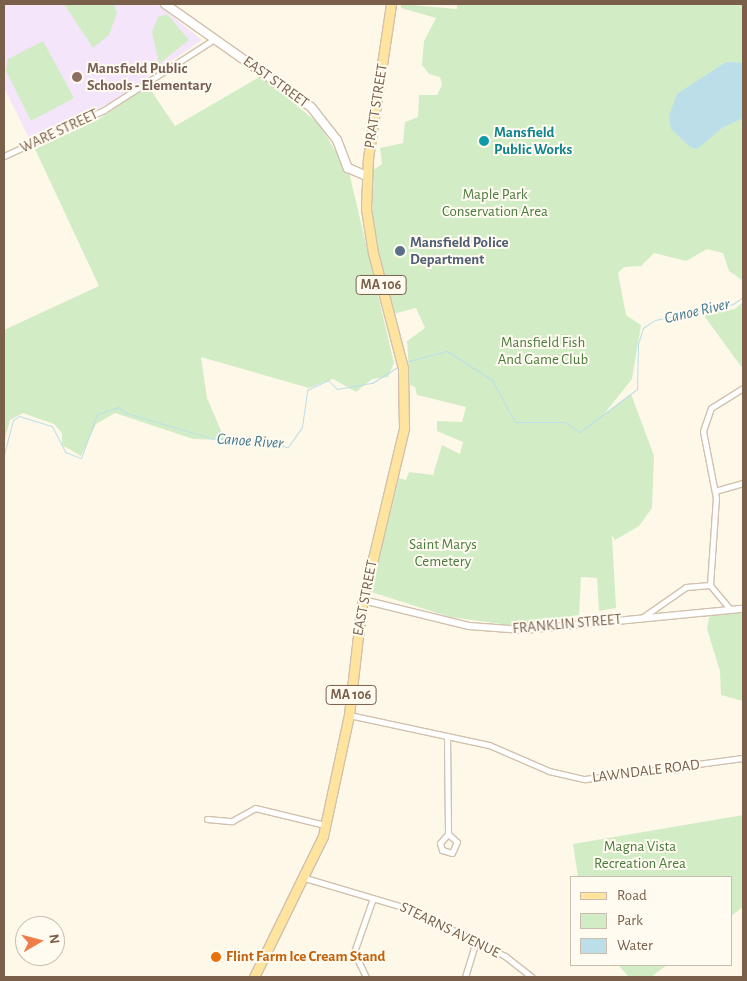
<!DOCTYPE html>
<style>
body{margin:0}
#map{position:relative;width:747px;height:981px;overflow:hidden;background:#fef8e9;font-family:"Alegreya Sans",sans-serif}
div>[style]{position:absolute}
.education>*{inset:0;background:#f5e5fa}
.green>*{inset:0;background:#d2edc6}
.water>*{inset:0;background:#bcdee9}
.stream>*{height:1px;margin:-0.5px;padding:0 0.5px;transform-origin:0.5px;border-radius:0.5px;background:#bcdee9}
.roads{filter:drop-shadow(1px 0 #d1c1ad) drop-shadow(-1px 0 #d1c1ad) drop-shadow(0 1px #d1c1ad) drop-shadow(0 -1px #d1c1ad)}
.minor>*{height:5px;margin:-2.5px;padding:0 2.5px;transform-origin:2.5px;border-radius:2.5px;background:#fff}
.tertiary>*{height:6px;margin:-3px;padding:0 3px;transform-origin:3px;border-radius:3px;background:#fff}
.secondary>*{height:8px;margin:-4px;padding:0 4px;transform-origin:4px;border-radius:4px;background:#fff}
.primary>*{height:9px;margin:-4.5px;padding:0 4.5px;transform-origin:4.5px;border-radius:4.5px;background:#ffe49f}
.dots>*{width:14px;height:14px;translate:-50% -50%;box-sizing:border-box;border:2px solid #fffbf1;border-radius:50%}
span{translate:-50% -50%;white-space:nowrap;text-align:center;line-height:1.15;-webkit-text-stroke:4px #fffbf1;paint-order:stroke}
.shield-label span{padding:1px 4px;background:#fffbf1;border:1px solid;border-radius:4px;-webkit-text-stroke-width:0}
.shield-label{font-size:14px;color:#7a604a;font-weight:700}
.education-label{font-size:15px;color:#785e54;font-weight:700}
.left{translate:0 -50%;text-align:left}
.street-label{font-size:15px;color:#7a604a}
.culture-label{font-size:15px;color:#0d838f;font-weight:700}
.park-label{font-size:15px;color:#4a7a3e}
.service-label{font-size:15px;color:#4e5e75;font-weight:700}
.food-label{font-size:15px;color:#c56008;font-weight:700}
.water-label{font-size:16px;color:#427a8f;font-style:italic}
.frame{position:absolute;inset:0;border:5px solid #7a604a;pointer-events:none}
.legend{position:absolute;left:570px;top:876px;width:162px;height:90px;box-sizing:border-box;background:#fffbf1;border:1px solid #cabdae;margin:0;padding:6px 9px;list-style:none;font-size:15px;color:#7a604a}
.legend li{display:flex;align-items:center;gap:10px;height:25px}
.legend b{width:25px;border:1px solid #cabdae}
.north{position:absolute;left:15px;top:916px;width:50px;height:50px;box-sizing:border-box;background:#fffbf1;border:1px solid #cabdae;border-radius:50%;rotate:82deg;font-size:14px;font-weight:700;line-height:20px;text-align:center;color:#7a604a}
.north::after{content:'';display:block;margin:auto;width:18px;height:22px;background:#ed7e49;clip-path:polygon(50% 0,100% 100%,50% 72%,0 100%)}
</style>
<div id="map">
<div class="education">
<div style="clip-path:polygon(4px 4px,157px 4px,202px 40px,109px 103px,31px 142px,4px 88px)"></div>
</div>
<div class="green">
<div style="clip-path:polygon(64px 4px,114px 4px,117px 13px,109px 35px,93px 48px)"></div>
<div style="clip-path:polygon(401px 4px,457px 9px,457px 4px,743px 4px,743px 281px,729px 271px,723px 253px,707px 249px,686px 261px,654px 253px,641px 266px,624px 267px,618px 273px,626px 315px,641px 325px,632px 379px,604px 414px,631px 394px,654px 456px,652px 508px,639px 526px,615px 540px,612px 535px,616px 608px,599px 611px,597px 578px,581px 577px,579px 615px,516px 626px,450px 617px,371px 592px,399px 478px,406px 480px,409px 472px,433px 475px,442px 445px,460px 454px,463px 442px,437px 431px,437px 421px,462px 422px,466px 407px,417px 395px,415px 387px,410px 385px,407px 341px,425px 328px,416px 308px,393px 314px,373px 229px,372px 171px,382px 164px,380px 148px,403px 143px,405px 122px,418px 117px,419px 95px,437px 95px,442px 85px,440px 77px,429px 74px,422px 65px,424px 41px,436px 18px,401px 8px)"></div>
<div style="clip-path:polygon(167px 14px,189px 40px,159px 64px,152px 32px,158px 17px)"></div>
<div style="clip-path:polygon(43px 41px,74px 98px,31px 121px,6px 71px,8px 59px)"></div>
<div style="clip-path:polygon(261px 76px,318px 123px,349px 172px,394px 363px,388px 377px,372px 379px,356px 392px,333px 379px,309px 388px,201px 357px,207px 398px,225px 440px,193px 439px,115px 413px,96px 424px,81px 456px,62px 445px,62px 433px,54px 424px,23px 413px,10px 420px,4px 443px,4px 330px,99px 286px,35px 149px,99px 119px,148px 86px,175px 126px)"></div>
<div style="clip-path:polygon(743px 302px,743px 369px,702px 313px,735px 309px)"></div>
<div style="clip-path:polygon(710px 613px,743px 613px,743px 701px,721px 695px,720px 671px,707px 629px)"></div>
<div style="clip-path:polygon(743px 815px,743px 907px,731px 916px,731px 877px,578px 877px,573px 844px)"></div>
<div style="clip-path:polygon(618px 965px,667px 965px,651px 977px,629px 977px)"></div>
</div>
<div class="water">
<div style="clip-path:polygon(726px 62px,743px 63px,743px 118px,722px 128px,697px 149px,690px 147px,671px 129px,669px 115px,677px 94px)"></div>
</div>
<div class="stream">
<div style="left:405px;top:362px;width:43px;rotate:-14.7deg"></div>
<div style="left:447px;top:351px;width:54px;rotate:32.8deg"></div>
<div style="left:492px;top:380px;width:48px;rotate:61.3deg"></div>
<div style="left:515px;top:422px;width:50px"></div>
<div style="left:565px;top:422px;width:18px;rotate:34deg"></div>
<div style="left:580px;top:432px;width:71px;rotate:-37deg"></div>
<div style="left:637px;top:389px;width:45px;rotate:-88.7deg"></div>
<div style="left:638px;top:344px;width:17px;rotate:-73deg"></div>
<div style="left:643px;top:328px;width:14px;rotate:-34deg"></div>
<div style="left:655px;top:320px;width:80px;rotate:-11.6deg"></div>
<div style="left:733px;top:304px;width:12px;rotate:-35deg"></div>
<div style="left:4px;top:454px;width:35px;rotate:-75deg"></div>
<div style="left:13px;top:420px;width:7px;rotate:-34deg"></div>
<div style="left:19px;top:416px;width:34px;rotate:17deg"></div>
<div style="left:52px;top:426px;width:29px;rotate:63deg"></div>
<div style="left:65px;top:452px;width:17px;rotate:21deg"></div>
<div style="left:81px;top:458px;width:47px;rotate:-70deg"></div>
<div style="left:97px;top:414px;width:22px;rotate:-18deg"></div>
<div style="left:118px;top:407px;width:10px;rotate:37deg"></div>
<div style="left:126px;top:413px;width:92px;rotate:16.5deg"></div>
<div style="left:214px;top:439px;width:35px"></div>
<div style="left:249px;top:439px;width:40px;rotate:12deg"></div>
<div style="left:288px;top:447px;width:24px;rotate:-55deg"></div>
<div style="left:302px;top:427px;width:37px;rotate:-82deg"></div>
<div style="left:307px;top:390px;width:23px;rotate:-25deg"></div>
<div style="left:328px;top:380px;width:13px;rotate:45deg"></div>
<div style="left:337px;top:389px;width:36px;rotate:-10deg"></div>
<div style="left:372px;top:383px;width:32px;rotate:-32deg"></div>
</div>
<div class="roads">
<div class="minor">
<div style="left:4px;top:156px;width:110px;rotate:-24.7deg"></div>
<div style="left:104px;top:110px;width:131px;rotate:-32.8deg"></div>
<div style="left:715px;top:491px;width:29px;rotate:-16deg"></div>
<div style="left:730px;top:609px;width:31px;rotate:-130deg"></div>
<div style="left:710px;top:585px;width:87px;rotate:-86.1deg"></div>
<div style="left:716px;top:498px;width:68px;rotate:-101deg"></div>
<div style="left:703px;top:431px;width:24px;rotate:-71deg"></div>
<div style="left:711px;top:408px;width:38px;rotate:-32deg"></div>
<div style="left:643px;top:617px;width:52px;rotate:-34.9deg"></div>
<div style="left:686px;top:587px;width:24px;rotate:-5deg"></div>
<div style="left:349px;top:715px;width:143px;rotate:12.1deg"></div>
<div style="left:489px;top:745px;width:65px;rotate:23.4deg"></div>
<div style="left:549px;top:771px;width:37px;rotate:13deg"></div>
<div style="left:585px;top:779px;width:159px;rotate:-7.6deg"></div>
<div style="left:447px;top:736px;width:98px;rotate:89.4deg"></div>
<div style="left:448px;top:834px;width:12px;rotate:132deg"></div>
<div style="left:440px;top:843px;width:7px;rotate:74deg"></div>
<div style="left:442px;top:850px;width:10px;rotate:17deg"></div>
<div style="left:452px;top:853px;width:12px;rotate:-66deg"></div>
<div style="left:457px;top:842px;width:12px;rotate:-138deg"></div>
<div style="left:207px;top:819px;width:25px;rotate:5deg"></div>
<div style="left:232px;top:821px;width:26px;rotate:-29deg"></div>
<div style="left:255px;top:808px;width:72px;rotate:13.7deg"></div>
<div style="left:305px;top:878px;width:113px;rotate:16.5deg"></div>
<div style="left:413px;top:910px;width:103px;rotate:26.6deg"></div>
<div style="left:505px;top:956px;width:34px;rotate:38deg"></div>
<div style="left:366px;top:977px;width:28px;rotate:-116deg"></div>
<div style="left:354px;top:952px;width:57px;rotate:-70.6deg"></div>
<div style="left:465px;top:977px;width:38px;rotate:-73deg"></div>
</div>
<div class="tertiary">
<div style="left:363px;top:600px;width:109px;rotate:13.8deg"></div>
<div style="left:469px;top:626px;width:54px;rotate:4.2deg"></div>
<div style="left:523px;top:630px;width:221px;rotate:-5.5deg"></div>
</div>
<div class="secondary">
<div style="left:165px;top:4px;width:179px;rotate:35.2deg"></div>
<div style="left:311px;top:107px;width:42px;rotate:51.8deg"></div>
<div style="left:337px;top:140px;width:30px;rotate:69deg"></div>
<div style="left:348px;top:168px;width:21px;rotate:23deg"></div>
</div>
<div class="primary">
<div style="left:254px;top:977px;width:157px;rotate:-63.9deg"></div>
<div style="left:323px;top:836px;width:124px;rotate:-77.9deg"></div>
<div style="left:349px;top:715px;width:107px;rotate:-83.5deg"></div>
<div style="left:361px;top:609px;width:186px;rotate:-76.6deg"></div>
<div style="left:404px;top:428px;width:60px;rotate:-91deg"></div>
<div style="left:403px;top:368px;width:119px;rotate:-104.6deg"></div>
<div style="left:373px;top:253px;width:45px;rotate:-99deg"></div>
<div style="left:366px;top:209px;width:51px;rotate:-87.8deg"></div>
<div style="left:368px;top:158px;width:156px;rotate:-81.5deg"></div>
</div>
</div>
<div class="dots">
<div style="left:77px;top:77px;background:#8d6e63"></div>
<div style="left:484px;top:141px;background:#0f9aa8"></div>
<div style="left:400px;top:251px;background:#5c6f8a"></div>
<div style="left:216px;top:957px;background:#e8710a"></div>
</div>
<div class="shield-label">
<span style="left:381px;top:285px">MA 106</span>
<span style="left:351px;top:695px">MA 106</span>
</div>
<div class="education-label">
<span class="left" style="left:87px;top:77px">Mansfield Public<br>Schools - Elementary</span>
</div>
<div class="street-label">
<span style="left:276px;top:82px;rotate:36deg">EAST STREET</span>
<span style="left:376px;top:106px;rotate:-81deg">PRATT STREET</span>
<span style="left:59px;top:131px;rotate:-25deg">WARE STREET</span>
<span style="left:365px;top:598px;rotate:-79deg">EAST STREET</span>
<span style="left:567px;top:624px;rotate:-5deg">FRANKLIN STREET</span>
<span style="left:646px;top:771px;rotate:-7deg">LAWNDALE ROAD</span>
<span style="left:450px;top:930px;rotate:26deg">STEARNS AVENUE</span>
</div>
<div class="culture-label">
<span class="left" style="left:494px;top:141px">Mansfield<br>Public Works</span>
</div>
<div class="park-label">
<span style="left:495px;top:203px">Maple Park<br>Conservation Area</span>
<span style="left:543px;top:351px">Mansfield Fish<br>And Game Club</span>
<span style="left:443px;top:553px">Saint Marys<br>Cemetery</span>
<span style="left:640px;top:855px">Magna Vista<br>Recreation Area</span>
</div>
<div class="service-label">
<span class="left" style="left:410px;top:251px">Mansfield Police<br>Department</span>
</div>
<div class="food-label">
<span class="left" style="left:226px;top:957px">Flint Farm Ice Cream Stand</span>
</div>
<div class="water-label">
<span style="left:697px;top:311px;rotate:-13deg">Canoe River</span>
<span style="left:250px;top:441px;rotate:4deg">Canoe River</span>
</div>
<div class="frame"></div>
<ul class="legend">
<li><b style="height:6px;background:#ffe49f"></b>Road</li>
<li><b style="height:14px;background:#d2edc6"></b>Park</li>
<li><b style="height:14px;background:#bcdee9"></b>Water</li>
</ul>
<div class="north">N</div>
</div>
